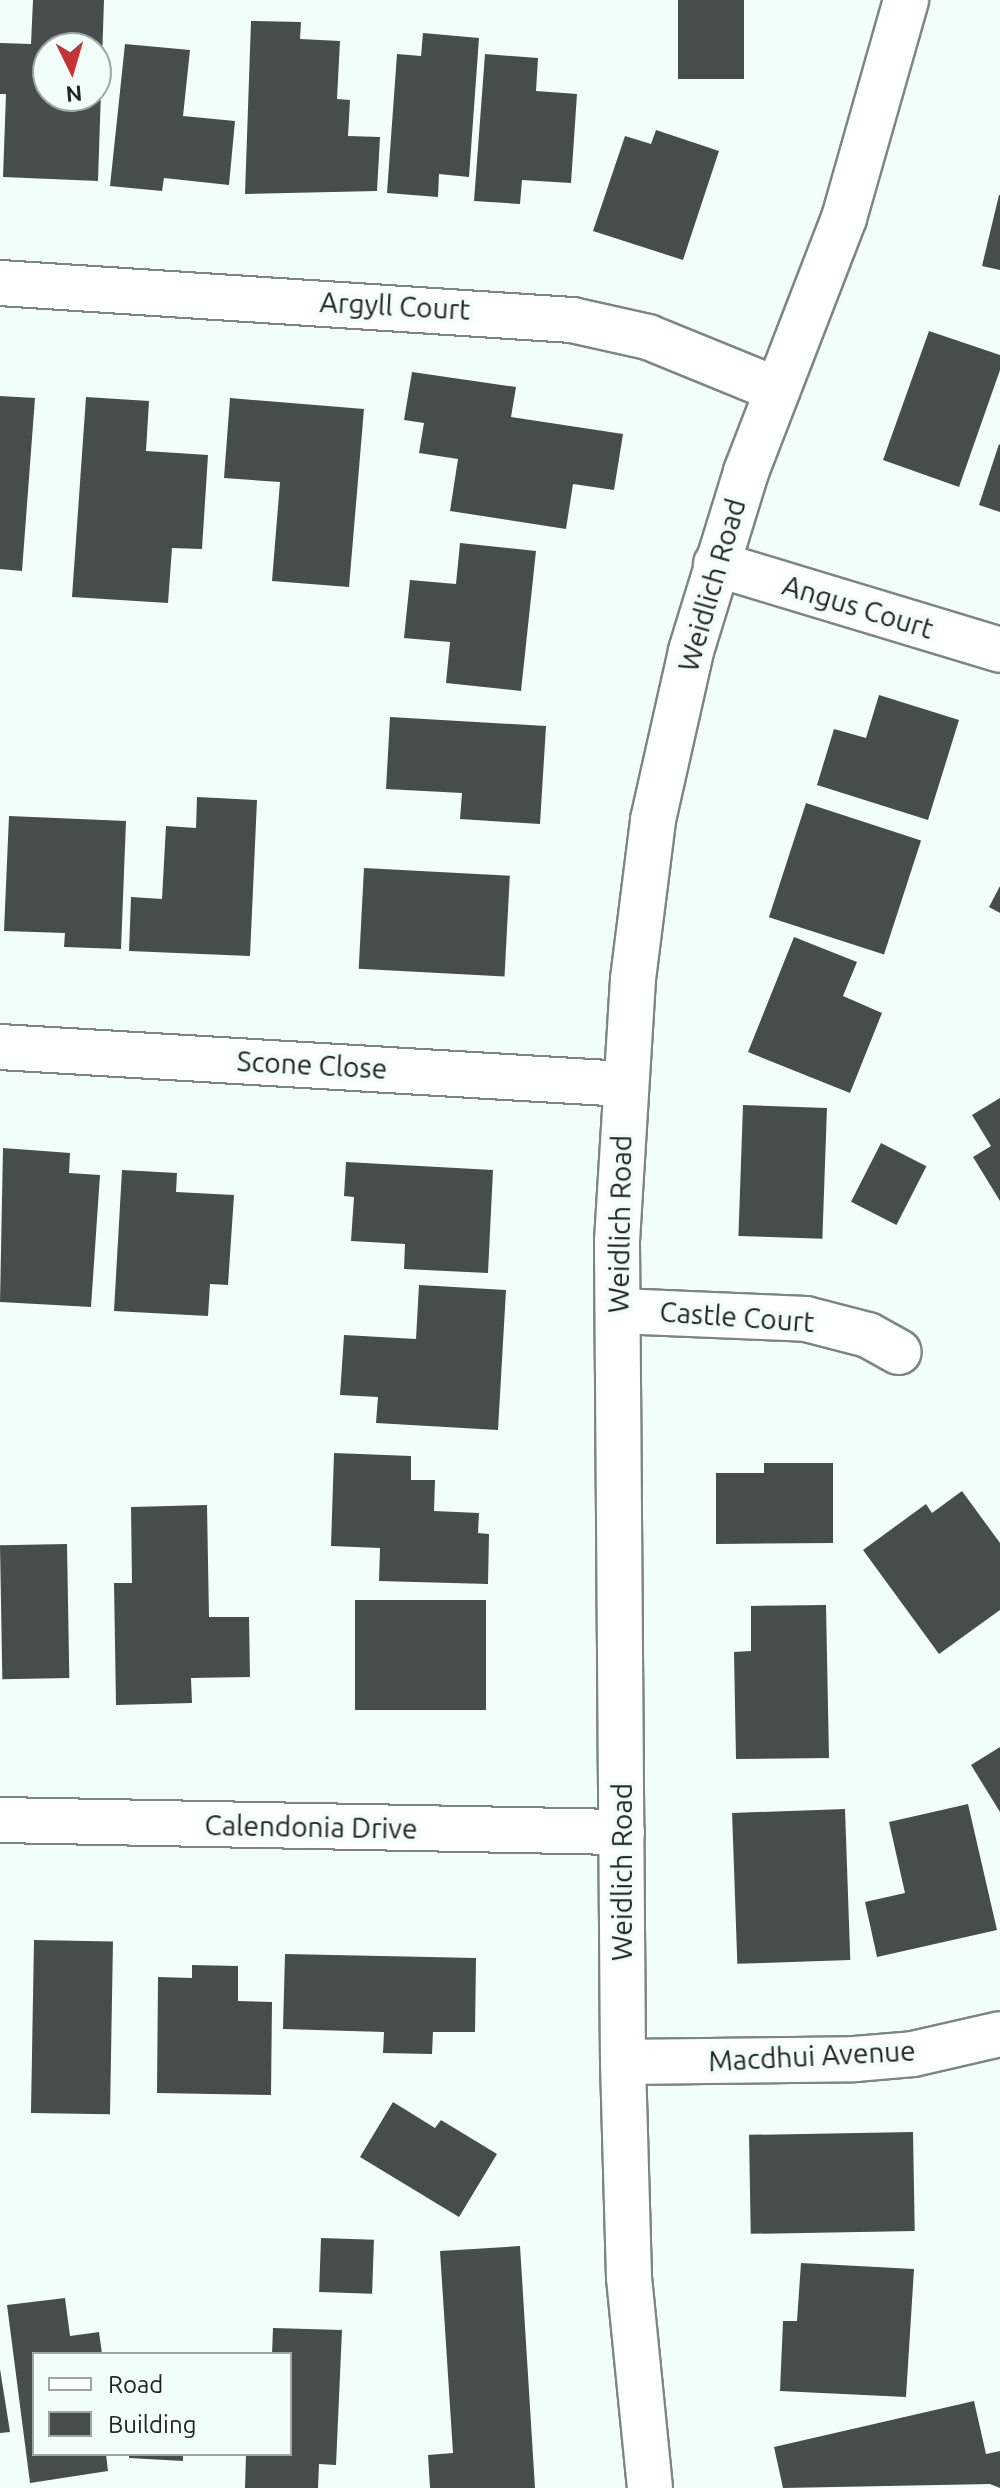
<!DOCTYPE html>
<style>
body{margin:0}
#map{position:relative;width:1000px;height:2488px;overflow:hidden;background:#f2fefa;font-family:Ubuntu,sans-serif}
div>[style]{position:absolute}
.building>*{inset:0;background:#454e4b;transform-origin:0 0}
.roads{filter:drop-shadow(2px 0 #7c8783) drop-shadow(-2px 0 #7c8783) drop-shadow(0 2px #7c8783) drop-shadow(0 -2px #7c8783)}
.minor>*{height:44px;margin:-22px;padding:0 22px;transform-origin:22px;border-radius:22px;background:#fff}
span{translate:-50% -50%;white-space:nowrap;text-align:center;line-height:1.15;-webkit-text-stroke:8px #f2fefa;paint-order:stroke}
.street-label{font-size:28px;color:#212524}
.legend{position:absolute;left:32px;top:2352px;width:260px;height:104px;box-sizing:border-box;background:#f2fefa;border:2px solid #9ea7a4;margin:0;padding:10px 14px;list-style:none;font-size:24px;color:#212524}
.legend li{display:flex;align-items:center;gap:16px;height:40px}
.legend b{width:40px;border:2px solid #9ea7a4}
.north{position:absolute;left:32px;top:32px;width:80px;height:80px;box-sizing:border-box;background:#f2fefa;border:2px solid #9ea7a4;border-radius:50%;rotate:175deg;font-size:22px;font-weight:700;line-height:32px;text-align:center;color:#212524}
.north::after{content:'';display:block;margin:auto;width:28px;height:36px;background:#c33438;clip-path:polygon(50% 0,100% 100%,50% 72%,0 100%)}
</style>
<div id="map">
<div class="building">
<div style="clip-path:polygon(evenodd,33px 0,104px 0,98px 181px,3px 177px,6px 94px,0 94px,0 43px,31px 44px,33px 0,48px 48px,96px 48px,96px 96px,48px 96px,48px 48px)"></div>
<div style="left:678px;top:0;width:66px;height:79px"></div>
<div style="clip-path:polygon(251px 21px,301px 22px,300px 39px,340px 41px,337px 99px,350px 100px,348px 136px,380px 137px,377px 191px,245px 194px)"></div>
<div style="clip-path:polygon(423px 33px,479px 38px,469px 177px,439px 174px,438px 197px,387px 193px,397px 54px,421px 56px)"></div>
<div style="clip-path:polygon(125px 44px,190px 50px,183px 116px,235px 121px,229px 185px,164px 178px,162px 191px,110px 186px)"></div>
<div style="clip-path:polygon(485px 54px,538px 58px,536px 91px,577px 94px,571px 183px,522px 180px,520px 204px,474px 201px)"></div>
<div style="clip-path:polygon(656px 130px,719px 151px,683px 260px,593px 231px,625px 136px,651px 144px)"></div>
<div style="clip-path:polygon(999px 195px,1000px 195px,1000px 270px,982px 266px)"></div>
<div style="clip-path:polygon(929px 331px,1000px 355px,1000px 370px,959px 487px,883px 460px)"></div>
<div style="clip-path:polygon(412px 372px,516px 387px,511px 417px,623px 434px,614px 490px,573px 484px,566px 529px,450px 511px,458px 459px,419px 453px,424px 423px,404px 420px)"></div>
<div style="clip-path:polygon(0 396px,35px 398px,22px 571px,0 569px)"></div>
<div style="clip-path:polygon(86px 397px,149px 401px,146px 451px,208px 455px,202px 549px,172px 548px,168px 603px,72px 597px)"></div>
<div style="clip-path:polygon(230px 398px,364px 409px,349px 587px,272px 581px,280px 482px,224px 478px)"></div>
<div style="clip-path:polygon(999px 444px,1000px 445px,1000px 512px,979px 505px)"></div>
<div style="clip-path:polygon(460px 543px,536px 551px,521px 691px,446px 683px,450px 642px,404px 638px,410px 580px,456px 584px)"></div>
<div style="clip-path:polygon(879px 695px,959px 720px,928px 820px,817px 785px,834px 729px,866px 738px)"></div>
<div style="clip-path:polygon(390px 717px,546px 726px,540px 824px,460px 819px,462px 793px,386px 789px)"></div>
<div style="clip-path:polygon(197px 797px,257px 800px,250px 956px,129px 951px,131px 897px,162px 899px,166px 826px,196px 828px)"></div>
<div style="left:806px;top:803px;width:121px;height:120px;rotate:18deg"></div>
<div style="clip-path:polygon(9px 816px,126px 821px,121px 949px,64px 947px,65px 933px,4px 931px)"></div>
<div style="left:364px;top:868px;width:146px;height:101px;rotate:3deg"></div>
<div style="clip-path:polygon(1000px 886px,1000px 913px,989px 907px)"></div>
<div style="clip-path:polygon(794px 937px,857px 962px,843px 996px,882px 1013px,850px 1093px,748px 1052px)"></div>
<div style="clip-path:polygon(1000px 1098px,1000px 1201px,973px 1157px,991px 1146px,972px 1115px)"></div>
<div style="left:743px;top:1105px;width:84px;height:131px;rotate:2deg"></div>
<div style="left:881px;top:1143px;width:51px;height:66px;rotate:27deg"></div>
<div style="clip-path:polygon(3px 1148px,70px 1153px,69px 1173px,100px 1175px,91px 1307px,0 1302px)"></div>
<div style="clip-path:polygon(346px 1162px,493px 1170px,488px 1273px,404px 1269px,405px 1244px,351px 1241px,354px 1197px,344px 1196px)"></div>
<div style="clip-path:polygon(122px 1170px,177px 1173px,176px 1192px,234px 1195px,228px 1285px,210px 1284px,208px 1316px,114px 1311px)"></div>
<div style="clip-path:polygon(419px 1285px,506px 1290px,498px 1430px,376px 1423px,378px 1397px,340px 1395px,344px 1335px,416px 1339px)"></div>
<div style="clip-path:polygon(334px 1453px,411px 1456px,411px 1480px,435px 1480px,434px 1511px,479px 1513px,478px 1533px,489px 1534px,488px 1584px,379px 1581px,380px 1548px,331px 1546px)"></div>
<div style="clip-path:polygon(764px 1463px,833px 1463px,833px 1543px,716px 1544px,716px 1473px,764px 1473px)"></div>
<div style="clip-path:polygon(962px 1491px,1000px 1543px,1000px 1610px,939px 1654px,863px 1550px,926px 1504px,932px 1513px)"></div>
<div style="clip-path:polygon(207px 1505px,209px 1617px,249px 1617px,250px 1677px,191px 1678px,192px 1703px,116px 1705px,114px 1583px,132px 1583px,131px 1507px)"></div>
<div style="left:67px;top:1544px;width:134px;height:67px;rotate:89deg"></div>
<div style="left:355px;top:1600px;width:131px;height:110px"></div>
<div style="clip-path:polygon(826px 1605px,829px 1758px,736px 1759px,734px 1652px,751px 1651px,751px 1606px)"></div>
<div style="clip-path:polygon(1000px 1747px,1000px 1812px,971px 1765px)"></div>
<div style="clip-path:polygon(968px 1804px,997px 1930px,877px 1957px,865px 1902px,905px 1893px,889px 1822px)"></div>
<div style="left:845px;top:1809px;width:151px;height:113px;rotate:88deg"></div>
<div style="left:34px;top:1940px;width:79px;height:173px;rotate:1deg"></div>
<div style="clip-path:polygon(285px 1954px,476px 1958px,475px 2032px,433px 2032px,432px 2054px,383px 2053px,384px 2032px,283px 2029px)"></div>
<div style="clip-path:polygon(192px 1965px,238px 1966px,238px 2001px,272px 2002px,271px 2095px,157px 2093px,158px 1977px,192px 1978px)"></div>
<div style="clip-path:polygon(393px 2102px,435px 2128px,441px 2120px,497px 2154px,459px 2217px,360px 2157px)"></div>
<div style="left:913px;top:2132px;width:99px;height:164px;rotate:89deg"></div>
<div style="left:321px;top:2238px;width:53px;height:54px;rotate:2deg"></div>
<div style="clip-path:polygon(520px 2246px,535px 2488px,430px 2488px,428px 2455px,453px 2453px,440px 2251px)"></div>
<div style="clip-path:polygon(801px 2263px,914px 2269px,906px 2397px,780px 2391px,783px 2321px,797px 2321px)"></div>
<div style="clip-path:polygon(65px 2298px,70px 2336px,99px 2332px,102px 2354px,34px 2354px,34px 2454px,106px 2454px,108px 2471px,30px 2483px,7px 2305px)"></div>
<div style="clip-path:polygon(273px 2328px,342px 2330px,336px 2465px,319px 2464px,318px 2488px,245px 2488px,246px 2454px,290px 2454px,290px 2354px,272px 2354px)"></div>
<div style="clip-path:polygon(0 2369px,10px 2432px,0 2433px)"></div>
<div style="clip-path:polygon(974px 2401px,986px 2454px,1000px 2451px,1000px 2488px,990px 2484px,783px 2488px,774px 2447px)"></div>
<div style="clip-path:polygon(129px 2454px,183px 2454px,183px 2461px,129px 2458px)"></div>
</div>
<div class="roads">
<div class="minor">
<div style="left:0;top:283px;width:573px;rotate:3.7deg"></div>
<div style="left:572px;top:320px;width:78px;rotate:12.6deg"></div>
<div style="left:648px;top:337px;width:140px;rotate:22.2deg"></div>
<div style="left:716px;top:564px;width:297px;rotate:16.8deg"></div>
<div style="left:0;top:1047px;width:625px;rotate:3.39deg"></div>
<div style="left:618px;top:1311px;width:188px;rotate:2.4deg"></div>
<div style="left:806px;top:1319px;width:64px;rotate:14.5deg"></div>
<div style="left:868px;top:1335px;width:35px;rotate:29deg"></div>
<div style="left:0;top:1820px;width:622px;rotate:1.11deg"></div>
<div style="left:623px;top:2062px;width:232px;rotate:-0.7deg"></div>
<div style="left:855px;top:2059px;width:58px;rotate:-4.9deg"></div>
<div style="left:913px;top:2054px;width:89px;rotate:-12.9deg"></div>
<div style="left:650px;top:2488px;width:212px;rotate:-95.7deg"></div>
<div style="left:629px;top:2277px;width:215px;rotate:-91.6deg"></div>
<div style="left:623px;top:2062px;width:821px;rotate:-90.42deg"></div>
<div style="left:617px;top:1241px;width:262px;rotate:-86.5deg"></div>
<div style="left:633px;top:979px;width:160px;rotate:-82.8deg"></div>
<div style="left:653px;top:820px;width:173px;rotate:-77.3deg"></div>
<div style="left:691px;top:651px;width:187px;rotate:-72.9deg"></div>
<div style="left:746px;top:472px;width:272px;rotate:-68.9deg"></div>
<div style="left:844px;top:218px;width:227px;rotate:-74.1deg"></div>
</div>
</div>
<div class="street-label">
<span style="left:395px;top:306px;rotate:3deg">Argyll Court</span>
<span style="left:712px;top:585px;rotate:-74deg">Weidlich Road</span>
<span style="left:858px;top:607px;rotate:17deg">Angus Court</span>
<span style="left:312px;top:1065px;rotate:3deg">Scone Close</span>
<span style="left:620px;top:1224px;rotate:-89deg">Weidlich Road</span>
<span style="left:737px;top:1317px;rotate:4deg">Castle Court</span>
<span style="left:311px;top:1827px;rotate:1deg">Calendonia Drive</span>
<span style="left:622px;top:1872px;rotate:-90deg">Weidlich Road</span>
<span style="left:812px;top:2056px;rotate:-3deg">Macdhui Avenue</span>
</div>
<ul class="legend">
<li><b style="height:10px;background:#fff"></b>Road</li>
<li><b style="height:22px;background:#454e4b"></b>Building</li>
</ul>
<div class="north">N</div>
</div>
